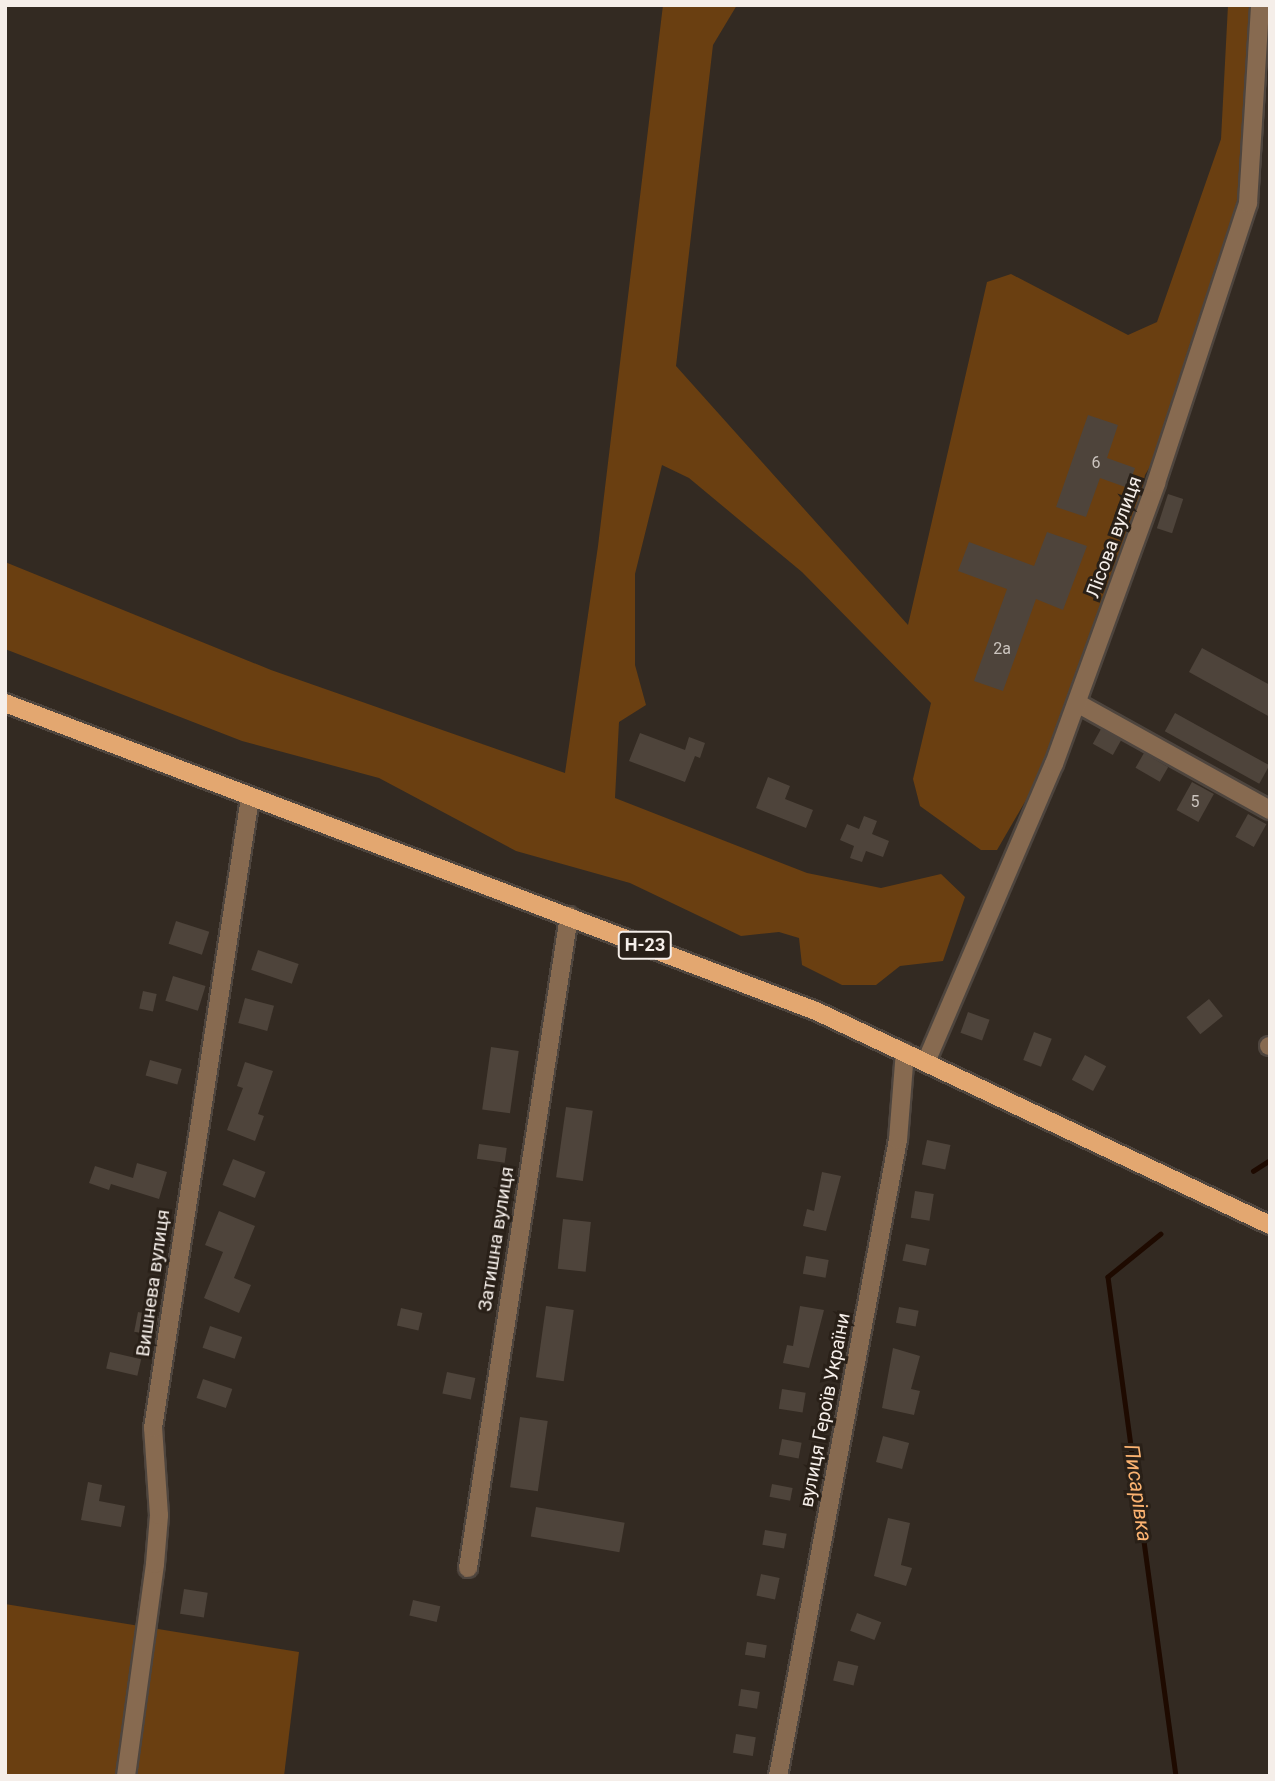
<!DOCTYPE html>
<meta charset="utf-8">
<style>
body{margin:0}
#map{position:relative;width:1275px;height:1781px;overflow:hidden;background:#332a22;font-family:Roboto,sans-serif}
div>[style]{position:absolute}
.green>*{inset:0;background:#6a3f11}
.stream>*{height:4.5px;margin:-2.25px;padding:0 2.25px;transform-origin:2.25px;border-radius:2.25px;background:#1e0a00}
.building>*{inset:0;background:#4e443b;transform-origin:0 0}
.roads{filter:drop-shadow(2px 0 #4e453e) drop-shadow(-2px 0 #4e453e) drop-shadow(0 2px #4e453e) drop-shadow(0 -2px #4e453e)}
.minor>*{height:18px;margin:-9px;padding:0 9px;transform-origin:9px;border-radius:9px;background:#876a50}
.tertiary>*{height:18px;margin:-9px;padding:0 9px;transform-origin:9px;border-radius:9px;background:#876a50}
.primary>*{height:18px;margin:-9px;padding:0 9px;transform-origin:9px;border-radius:9px;background:#e3a770}
span{translate:-50% -50%;white-space:nowrap;text-align:center;line-height:1.15;-webkit-text-stroke:6px #292018;paint-order:stroke}
.number-label{font-size:16px;color:#cbc4be}
.number-label span{-webkit-text-stroke-width:0}
.shield-label span{padding:2px 5px;background:#292018;border:2px solid;border-radius:5px;-webkit-text-stroke-width:0}
.shield-label{font-size:18px;color:#f5eee9;font-weight:700}
.street-label{font-size:19px;color:#f5eee9}
.water-label{font-size:21px;color:#fcb371;font-style:italic}
.frame{position:absolute;inset:0;border:7px solid #f5eee9;pointer-events:none}
</style>
<div id="map">
<div class="green">
<div style="clip-path:polygon(663px 5px,737px 5px,713px 45px,676px 366px,908px 625px,987px 282px,1011px 274px,1128px 335px,1157px 322px,1221px 139px,1228px 5px,1252px 5px,1242px 202px,1155px 458px,1145px 475px,1134px 528px,1040px 776px,997px 850px,981px 850px,920px 806px,913px 779px,931px 703px,802px 572px,689px 478px,662px 465px,635px 574px,635px 665px,646px 705px,619px 722px,615px 798px,807px 873px,881px 888px,941px 874px,965px 897px,943px 961px,900px 966px,876px 985px,842px 985px,802px 965px,799px 938px,779px 932px,741px 936px,630px 883px,516px 851px,379px 778px,242px 741px,5px 649px,5px 562px,271px 670px,565px 773px,598px 546px)"></div>
<div style="clip-path:polygon(5px 1604px,299px 1652px,284px 1776px,5px 1776px)"></div>
</div>
<div class="stream">
<div style="left:1253px;top:1171px;width:20px;rotate:-33deg"></div>
<div style="left:1161px;top:1234px;width:68px;rotate:140.9deg"></div>
<div style="left:1108px;top:1277px;width:504px;rotate:82.24deg"></div>
</div>
<div class="building">
<div style="clip-path:polygon(1088px 415px,1118px 425px,1107px 458px,1135px 468px,1128px 488px,1100px 478px,1086px 517px,1056px 507px)"></div>
<div style="left:1168px;top:494px;width:16px;height:36px;rotate:18deg"></div>
<div style="clip-path:polygon(1047px 532px,1087px 546px,1063px 610px,1036px 599px,1003px 691px,974px 681px,1007px 589px,958px 571px,969px 542px,1034px 566px)"></div>
<div style="clip-path:polygon(1202px 648px,1270px 685px,1270px 717px,1189px 672px)"></div>
<div style="left:1175px;top:713px;width:108px;height:21px;rotate:29deg"></div>
<div style="left:1101px;top:729px;width:23px;height:17px;rotate:29deg"></div>
<div style="clip-path:polygon(640px 733px,685px 750px,689px 737px,705px 743px,700px 758px,695px 756px,685px 782px,629px 761px)"></div>
<div style="left:1144px;top:753px;width:28px;height:17px;rotate:30deg"></div>
<div style="clip-path:polygon(768px 777px,790px 786px,785px 799px,813px 810px,806px 828px,756px 808px)"></div>
<div style="left:1192px;top:782px;width:25px;height:32px;rotate:29deg"></div>
<div style="left:1248px;top:814px;width:21px;height:26px;rotate:29deg"></div>
<div style="clip-path:polygon(864px 816px,877px 821px,872px 834px,889px 841px,883px 857px,866px 851px,862px 862px,850px 858px,854px 846px,840px 840px,847px 824px,859px 829px)"></div>
<div style="left:176px;top:921px;width:35px;height:24px;rotate:18deg"></div>
<div style="left:258px;top:950px;width:43px;height:21px;rotate:19deg"></div>
<div style="left:173px;top:976px;width:34px;height:26px;rotate:17deg"></div>
<div style="left:143px;top:991px;width:14px;height:18px;rotate:12deg"></div>
<div style="left:245px;top:998px;width:30px;height:26px;rotate:15deg"></div>
<div style="left:1209px;top:999px;width:22px;height:29px;rotate:51deg"></div>
<div style="left:968px;top:1012px;width:23px;height:22px;rotate:20deg"></div>
<div style="left:1034px;top:1032px;width:19px;height:30px;rotate:21deg"></div>
<div style="left:491px;top:1047px;width:28px;height:63px;rotate:8deg"></div>
<div style="left:1085px;top:1055px;width:24px;height:28px;rotate:28deg"></div>
<div style="left:150px;top:1060px;width:33px;height:16px;rotate:16deg"></div>
<div style="clip-path:polygon(245px 1062px,273px 1071px,258px 1114px,264px 1116px,255px 1141px,227px 1130px,243px 1088px,237px 1086px)"></div>
<div style="left:566px;top:1107px;width:27px;height:71px;rotate:8deg"></div>
<div style="left:927px;top:1140px;width:24px;height:25px;rotate:12deg"></div>
<div style="left:479px;top:1144px;width:28px;height:15px;rotate:8deg"></div>
<div style="left:233px;top:1159px;width:35px;height:28px;rotate:22deg"></div>
<div style="clip-path:polygon(137px 1163px,167px 1172px,159px 1199px,111px 1184px,109px 1190px,89px 1183px,95px 1166px,133px 1178px)"></div>
<div style="clip-path:polygon(822px 1172px,841px 1176px,826px 1231px,803px 1226px,807px 1209px,814px 1211px)"></div>
<div style="left:915px;top:1191px;width:19px;height:27px;rotate:9deg"></div>
<div style="clip-path:polygon(219px 1211px,255px 1226px,234px 1278px,251px 1285px,239px 1313px,204px 1298px,223px 1252px,205px 1245px)"></div>
<div style="left:563px;top:1219px;width:28px;height:50px;rotate:6deg"></div>
<div style="left:906px;top:1244px;width:24px;height:17px;rotate:12deg"></div>
<div style="left:806px;top:1256px;width:23px;height:18px;rotate:10deg"></div>
<div style="left:546px;top:1306px;width:28px;height:72px;rotate:8deg"></div>
<div style="clip-path:polygon(800px 1306px,824px 1310px,809px 1368px,783px 1363px,787px 1345px,793px 1346px)"></div>
<div style="left:899px;top:1307px;width:20px;height:16px;rotate:11deg"></div>
<div style="left:401px;top:1308px;width:22px;height:18px;rotate:13deg"></div>
<div style="left:138px;top:1312px;width:21px;height:20px;rotate:11deg"></div>
<div style="left:210px;top:1326px;width:34px;height:23px;rotate:19deg"></div>
<div style="clip-path:polygon(893px 1348px,920px 1356px,911px 1389px,920px 1391px,914px 1415px,882px 1408px)"></div>
<div style="left:110px;top:1352px;width:32px;height:17px;rotate:13deg"></div>
<div style="left:447px;top:1372px;width:29px;height:22px;rotate:12deg"></div>
<div style="left:203px;top:1379px;width:31px;height:20px;rotate:19deg"></div>
<div style="left:782px;top:1389px;width:24px;height:20px;rotate:9deg"></div>
<div style="left:520px;top:1417px;width:28px;height:71px;rotate:8deg"></div>
<div style="left:883px;top:1436px;width:27px;height:27px;rotate:15deg"></div>
<div style="left:782px;top:1439px;width:20px;height:16px;rotate:11deg"></div>
<div style="clip-path:polygon(88px 1482px,102px 1485px,99px 1501px,125px 1506px,121px 1527px,81px 1520px)"></div>
<div style="left:772px;top:1484px;width:21px;height:13px;rotate:11deg"></div>
<div style="left:536px;top:1507px;width:90px;height:30px;rotate:10deg"></div>
<div style="clip-path:polygon(888px 1518px,910px 1523px,901px 1565px,912px 1568px,906px 1586px,874px 1576px)"></div>
<div style="left:765px;top:1530px;width:22px;height:15px;rotate:10deg"></div>
<div style="left:761px;top:1574px;width:19px;height:22px;rotate:12deg"></div>
<div style="left:184px;top:1589px;width:24px;height:25px;rotate:9deg"></div>
<div style="left:413px;top:1600px;width:28px;height:16px;rotate:13deg"></div>
<div style="left:857px;top:1613px;width:26px;height:19px;rotate:21deg"></div>
<div style="left:747px;top:1642px;width:20px;height:13px;rotate:9deg"></div>
<div style="left:838px;top:1661px;width:21px;height:20px;rotate:14deg"></div>
<div style="left:741px;top:1689px;width:19px;height:17px;rotate:9deg"></div>
<div style="left:736px;top:1734px;width:20px;height:19px;rotate:9deg"></div>
</div>
<div class="roads">
<div class="minor">
<div style="left:1077px;top:703px;width:221px;rotate:29deg"></div>
<div style="left:1269px;top:1046px;width:1px"></div>
<div style="left:926px;top:1062px;width:324px;rotate:-66.8deg"></div>
<div style="left:1054px;top:764px;width:299px;rotate:-70deg"></div>
<div style="left:1156px;top:483px;width:295px;rotate:-71.8deg"></div>
<div style="left:1248px;top:203px;width:198px;rotate:-86.5deg"></div>
<div style="left:468px;top:1568px;width:660px;rotate:-81.19deg"></div>
<div style="left:126px;top:1776px;width:214px;rotate:-82.2deg"></div>
<div style="left:155px;top:1564px;width:49px;rotate:-85.3deg"></div>
<div style="left:159px;top:1515px;width:87px;rotate:-93.9deg"></div>
<div style="left:153px;top:1428px;width:637px;rotate:-81.25deg"></div>
</div>
<div class="tertiary">
<div style="left:778px;top:1776px;width:647px;rotate:-79.32deg"></div>
<div style="left:898px;top:1140px;width:88px;rotate:-85.5deg"></div>
</div>
<div class="primary">
<div style="left:5px;top:703px;width:868px;rotate:20.8deg"></div>
<div style="left:816px;top:1011px;width:502px;rotate:25.24deg"></div>
</div>
</div>
<div class="number-label">
<span style="left:1096px;top:463px">6</span>
<span style="left:1002px;top:649px">2а</span>
<span style="left:1195px;top:802px">5</span>
</div>
<div class="shield-label">
<span style="left:645px;top:945px">Н-23</span>
</div>
<div class="street-label">
<span style="left:1114px;top:537px;rotate:-70deg">Лісова вулиця</span>
<span style="left:496px;top:1239px;rotate:-81deg">Затишна вулиця</span>
<span style="left:153px;top:1283px;rotate:-82deg">Вишнева вулиця</span>
<span style="left:825px;top:1410px;rotate:-79deg">вулиця Героїв України</span>
</div>
<div class="water-label">
<span style="left:1138px;top:1493px;rotate:82deg">Писарівка</span>
</div>
<div class="frame"></div>
</div>
